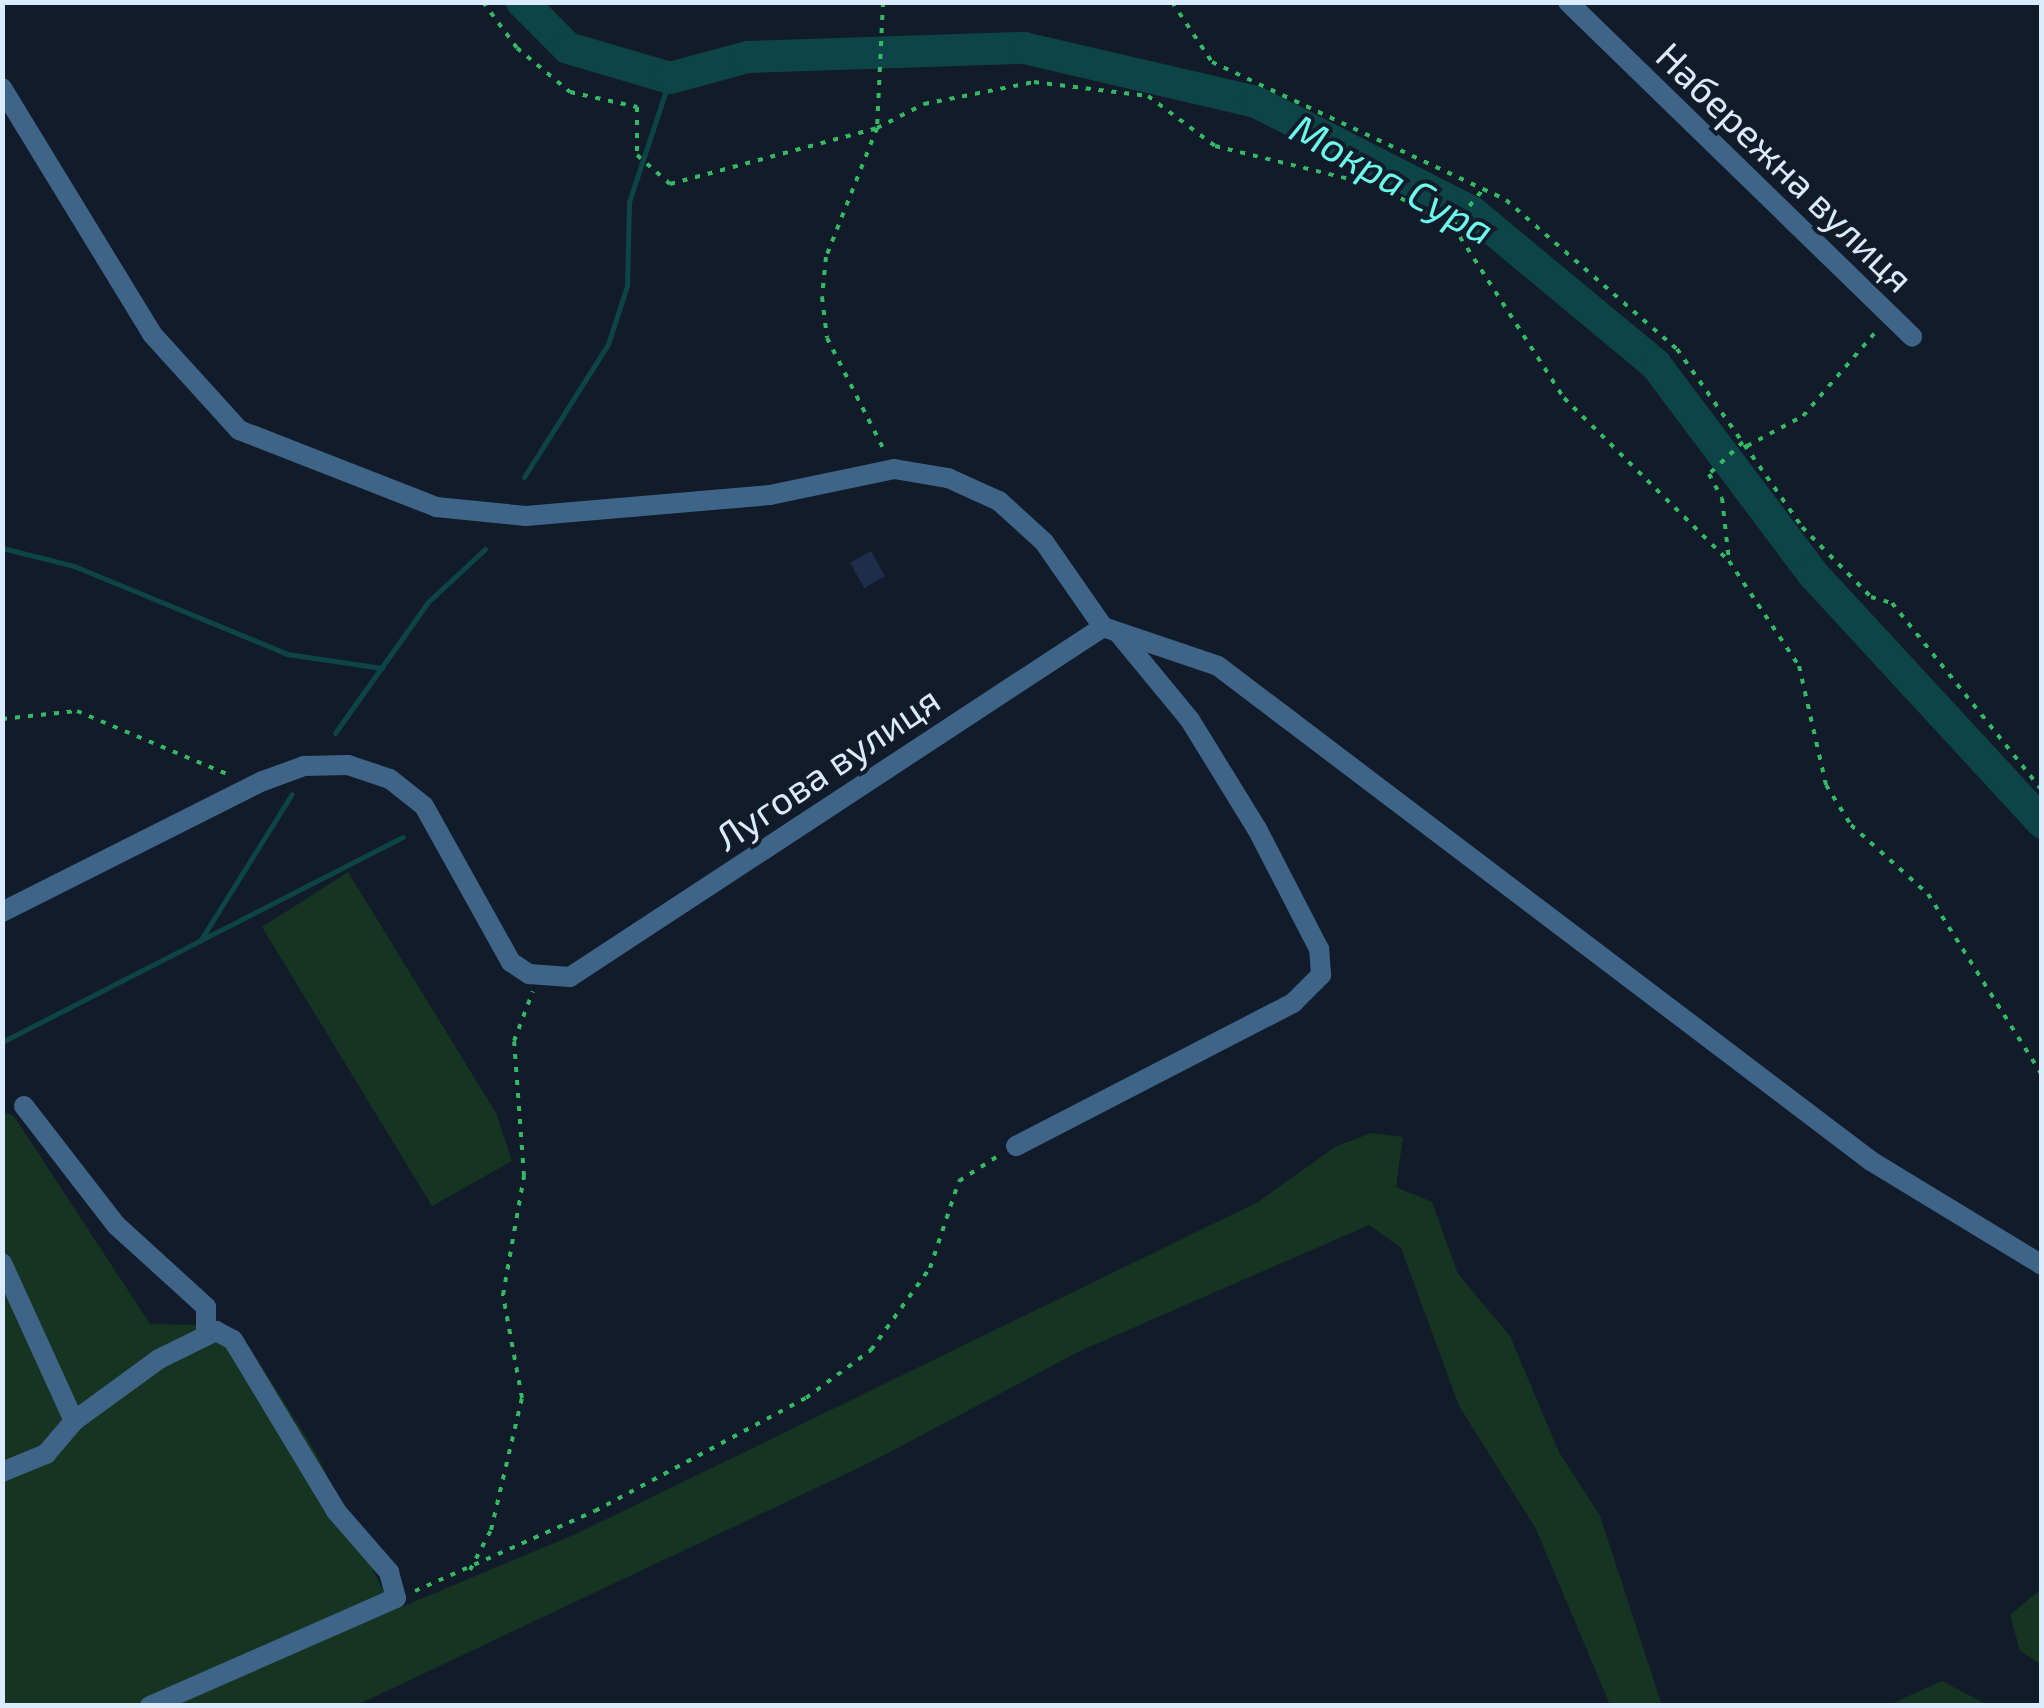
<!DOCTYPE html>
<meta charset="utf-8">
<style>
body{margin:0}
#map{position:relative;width:2044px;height:1708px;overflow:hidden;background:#121b2a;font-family:"Exo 2",sans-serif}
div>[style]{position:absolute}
.green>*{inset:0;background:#153421}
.stream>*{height:5px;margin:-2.5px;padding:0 2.5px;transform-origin:2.5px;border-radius:2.5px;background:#0d4448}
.river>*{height:32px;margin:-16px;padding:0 16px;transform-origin:16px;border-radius:16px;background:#0d4448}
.building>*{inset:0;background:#1e2e4a;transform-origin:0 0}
.path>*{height:4px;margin-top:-2px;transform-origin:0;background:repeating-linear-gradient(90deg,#34b965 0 5px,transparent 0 13px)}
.minor>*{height:20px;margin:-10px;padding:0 10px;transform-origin:10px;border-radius:10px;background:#3e6587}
span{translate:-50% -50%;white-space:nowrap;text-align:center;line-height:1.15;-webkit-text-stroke:8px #121b2a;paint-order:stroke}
.street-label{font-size:38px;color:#dbebfe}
.water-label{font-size:40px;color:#6cfbeb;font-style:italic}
.frame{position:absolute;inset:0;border:5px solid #dbebfe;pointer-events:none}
</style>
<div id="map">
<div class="green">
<div style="clip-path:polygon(348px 872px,496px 1113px,512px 1161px,432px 1206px,262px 927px)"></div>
<div style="clip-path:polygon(2px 1111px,14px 1116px,150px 1324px,214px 1325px,245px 1340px,316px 1453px,385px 1594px,135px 1705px,3px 1705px)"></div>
<div style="clip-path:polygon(1371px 1133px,1403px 1137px,1396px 1187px,1432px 1202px,1458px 1274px,1510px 1336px,1559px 1452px,1600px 1516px,1662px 1705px,1610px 1705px,1536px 1529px,1459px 1406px,1401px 1248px,1369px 1225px,1080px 1351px,873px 1461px,357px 1705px,165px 1706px,578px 1533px,1258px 1202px,1335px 1147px)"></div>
<div style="clip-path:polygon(2041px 1589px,2041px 1664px,2020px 1651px,2010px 1615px)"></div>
<div style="clip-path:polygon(1942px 1681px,1988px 1705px,1889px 1705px)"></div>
</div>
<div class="stream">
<div style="left:524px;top:477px;width:157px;rotate:-57.7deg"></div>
<div style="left:608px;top:344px;width:61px;rotate:-71.9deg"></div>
<div style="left:627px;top:286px;width:84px;rotate:-88.6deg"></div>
<div style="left:629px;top:202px;width:131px;rotate:-71.7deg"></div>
<div style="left:2px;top:548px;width:74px;rotate:14deg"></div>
<div style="left:74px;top:566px;width:230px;rotate:22.4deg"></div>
<div style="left:287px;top:654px;width:96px;rotate:8.4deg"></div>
<div style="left:335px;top:733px;width:161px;rotate:-54.6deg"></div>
<div style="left:428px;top:602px;width:78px;rotate:-42.9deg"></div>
<div style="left:200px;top:941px;width:173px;rotate:-58deg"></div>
<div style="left:2px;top:1042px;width:450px;rotate:-27.1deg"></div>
</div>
<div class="river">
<div style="left:522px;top:2px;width:65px;rotate:45deg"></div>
<div style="left:568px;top:48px;width:106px;rotate:16.4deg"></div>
<div style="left:670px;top:78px;width:81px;rotate:-15.1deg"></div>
<div style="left:748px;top:57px;width:276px;rotate:-1.9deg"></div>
<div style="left:1024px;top:48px;width:238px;rotate:13.1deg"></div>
<div style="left:1256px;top:102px;width:242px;rotate:27deg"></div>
<div style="left:1472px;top:212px;width:239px;rotate:39.7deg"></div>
<div style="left:1656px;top:365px;width:261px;rotate:53.1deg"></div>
<div style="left:1813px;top:574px;width:338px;rotate:47.3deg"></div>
</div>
<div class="building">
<div style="left:871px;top:551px;width:29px;height:24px;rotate:61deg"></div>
</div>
<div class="path">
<div style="left:483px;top:2px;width:57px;rotate:53.5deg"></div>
<div style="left:517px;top:48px;width:69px;rotate:39.7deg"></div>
<div style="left:570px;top:92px;width:69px;rotate:12.6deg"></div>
<div style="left:637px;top:107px;width:48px;rotate:90deg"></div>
<div style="left:637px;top:155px;width:44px;rotate:41.3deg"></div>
<div style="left:670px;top:184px;width:214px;rotate:-15.1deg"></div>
<div style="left:877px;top:128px;width:53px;rotate:-27.1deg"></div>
<div style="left:924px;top:104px;width:112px;rotate:-11.3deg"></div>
<div style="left:1034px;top:82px;width:115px;rotate:7deg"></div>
<div style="left:1148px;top:96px;width:84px;rotate:36.7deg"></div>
<div style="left:1215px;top:146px;width:168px;rotate:13.8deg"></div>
<div style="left:1378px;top:186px;width:85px;rotate:28.1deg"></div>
<div style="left:1453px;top:226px;width:205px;rotate:57.2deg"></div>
<div style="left:1564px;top:398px;width:232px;rotate:44.7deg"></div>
<div style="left:623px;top:2px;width:34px"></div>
<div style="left:883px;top:2px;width:126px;rotate:92.7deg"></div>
<div style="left:877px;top:128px;width:139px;rotate:111.6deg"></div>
<div style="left:826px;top:257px;width:40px;rotate:95.7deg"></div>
<div style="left:822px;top:297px;width:41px;rotate:83deg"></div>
<div style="left:827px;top:338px;width:128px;rotate:63deg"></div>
<div style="left:1172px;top:2px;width:72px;rotate:56.3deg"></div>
<div style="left:1212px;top:62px;width:325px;rotate:25.1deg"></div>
<div style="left:1506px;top:200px;width:227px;rotate:41.1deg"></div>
<div style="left:1677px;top:349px;width:218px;rotate:54.9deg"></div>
<div style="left:1802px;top:527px;width:98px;rotate:45.4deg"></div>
<div style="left:1871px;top:597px;width:22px;rotate:16deg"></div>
<div style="left:1892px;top:603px;width:240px;rotate:51.3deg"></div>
<div style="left:1453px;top:226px;width:50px;rotate:-50.6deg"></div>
<div style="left:1743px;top:442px;width:47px;rotate:136.7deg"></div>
<div style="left:1709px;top:474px;width:27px;rotate:62deg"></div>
<div style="left:1722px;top:498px;width:63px;rotate:83.7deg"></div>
<div style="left:1729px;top:561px;width:126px;rotate:56.3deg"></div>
<div style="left:1799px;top:666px;width:122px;rotate:77.2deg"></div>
<div style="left:1826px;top:785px;width:47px;rotate:58deg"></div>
<div style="left:1851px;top:825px;width:103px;rotate:41.9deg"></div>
<div style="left:1928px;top:894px;width:214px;rotate:57.8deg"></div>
<div style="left:1747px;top:446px;width:64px;rotate:-28.2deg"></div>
<div style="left:1803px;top:416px;width:116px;rotate:-49.2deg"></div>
<div style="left:2px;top:719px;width:75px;rotate:-6.1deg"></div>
<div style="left:77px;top:711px;width:165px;rotate:22.8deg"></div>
<div style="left:470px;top:1570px;width:45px;rotate:-62.3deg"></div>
<div style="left:491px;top:1530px;width:136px;rotate:-76.8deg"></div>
<div style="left:522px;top:1398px;width:105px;rotate:-100.5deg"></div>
<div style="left:503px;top:1295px;width:121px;rotate:-80deg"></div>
<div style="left:524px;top:1176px;width:135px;rotate:-94.2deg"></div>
<div style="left:514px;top:1041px;width:53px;rotate:-69.2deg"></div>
<div style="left:415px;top:1591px;width:197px;rotate:-24deg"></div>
<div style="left:595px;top:1511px;width:239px;rotate:-28.2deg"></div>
<div style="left:806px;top:1398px;width:81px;rotate:-36.4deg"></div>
<div style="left:871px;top:1350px;width:101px;rotate:-54.3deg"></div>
<div style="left:930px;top:1268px;width:92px;rotate:-71.6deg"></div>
<div style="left:959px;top:1181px;width:50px;rotate:-32.7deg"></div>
</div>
<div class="minor">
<div style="left:1568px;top:2px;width:480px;rotate:44.2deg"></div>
<div style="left:2px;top:88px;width:288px;rotate:58.6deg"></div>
<div style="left:152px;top:334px;width:130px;rotate:47.8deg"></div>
<div style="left:239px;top:430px;width:212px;rotate:21.3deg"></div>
<div style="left:436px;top:507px;width:90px;rotate:5.7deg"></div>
<div style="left:526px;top:516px;width:245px;rotate:-4.9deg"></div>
<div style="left:770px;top:495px;width:127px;rotate:-11.8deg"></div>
<div style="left:894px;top:469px;width:55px;rotate:9.5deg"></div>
<div style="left:948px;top:478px;width:56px;rotate:24.3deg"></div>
<div style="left:999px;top:501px;width:61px;rotate:42.3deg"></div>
<div style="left:1044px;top:542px;width:103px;rotate:55.2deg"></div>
<div style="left:1103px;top:627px;width:121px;rotate:18.7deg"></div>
<div style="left:1218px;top:666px;width:819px;rotate:37.16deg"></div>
<div style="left:1871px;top:1161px;width:200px;rotate:31.3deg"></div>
<div style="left:2px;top:912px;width:292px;rotate:-26.7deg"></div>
<div style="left:263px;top:781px;width:44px;rotate:-20.1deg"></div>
<div style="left:304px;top:766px;width:44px;rotate:-1.3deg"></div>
<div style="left:348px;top:765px;width:44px;rotate:18.4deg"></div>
<div style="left:390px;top:779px;width:43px;rotate:38.5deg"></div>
<div style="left:424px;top:806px;width:179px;rotate:60.9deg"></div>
<div style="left:511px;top:962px;width:22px;rotate:34deg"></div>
<div style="left:529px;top:974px;width:41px;rotate:4.2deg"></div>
<div style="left:570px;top:977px;width:638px;rotate:-33.29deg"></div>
<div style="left:24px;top:1106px;width:150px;rotate:52.3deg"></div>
<div style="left:116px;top:1225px;width:122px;rotate:42.3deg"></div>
<div style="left:206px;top:1307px;width:23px;rotate:90deg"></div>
<div style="left:1016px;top:1146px;width:312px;rotate:-27.3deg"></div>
<div style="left:1293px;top:1003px;width:40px;rotate:-45deg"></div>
<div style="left:1321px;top:975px;width:26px;rotate:-94deg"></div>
<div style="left:1319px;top:949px;width:135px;rotate:-117.3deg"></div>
<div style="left:1257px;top:829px;width:128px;rotate:-121.6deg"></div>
<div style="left:1190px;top:720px;width:110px;rotate:-129.5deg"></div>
<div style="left:2px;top:1263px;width:174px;rotate:65.5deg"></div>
<div style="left:2px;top:1472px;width:48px;rotate:-22.2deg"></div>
<div style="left:46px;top:1454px;width:43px;rotate:-49.7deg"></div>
<div style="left:74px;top:1421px;width:105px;rotate:-36.1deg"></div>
<div style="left:159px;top:1359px;width:64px;rotate:-26.2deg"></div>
<div style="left:216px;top:1331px;width:19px;rotate:28deg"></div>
<div style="left:233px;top:1340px;width:200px;rotate:58.9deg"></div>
<div style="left:336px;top:1511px;width:81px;rotate:49deg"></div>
<div style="left:389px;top:1572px;width:27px;rotate:75deg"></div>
<div style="left:396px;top:1598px;width:269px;rotate:156.3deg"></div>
</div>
<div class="street-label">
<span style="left:1785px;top:167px;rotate:44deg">Набережна вулиця</span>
<span style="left:827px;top:768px;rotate:-34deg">Лугова вулиця</span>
</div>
<div class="water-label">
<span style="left:1393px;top:178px;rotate:29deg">Мокра Сура</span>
</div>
<div class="frame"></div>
</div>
